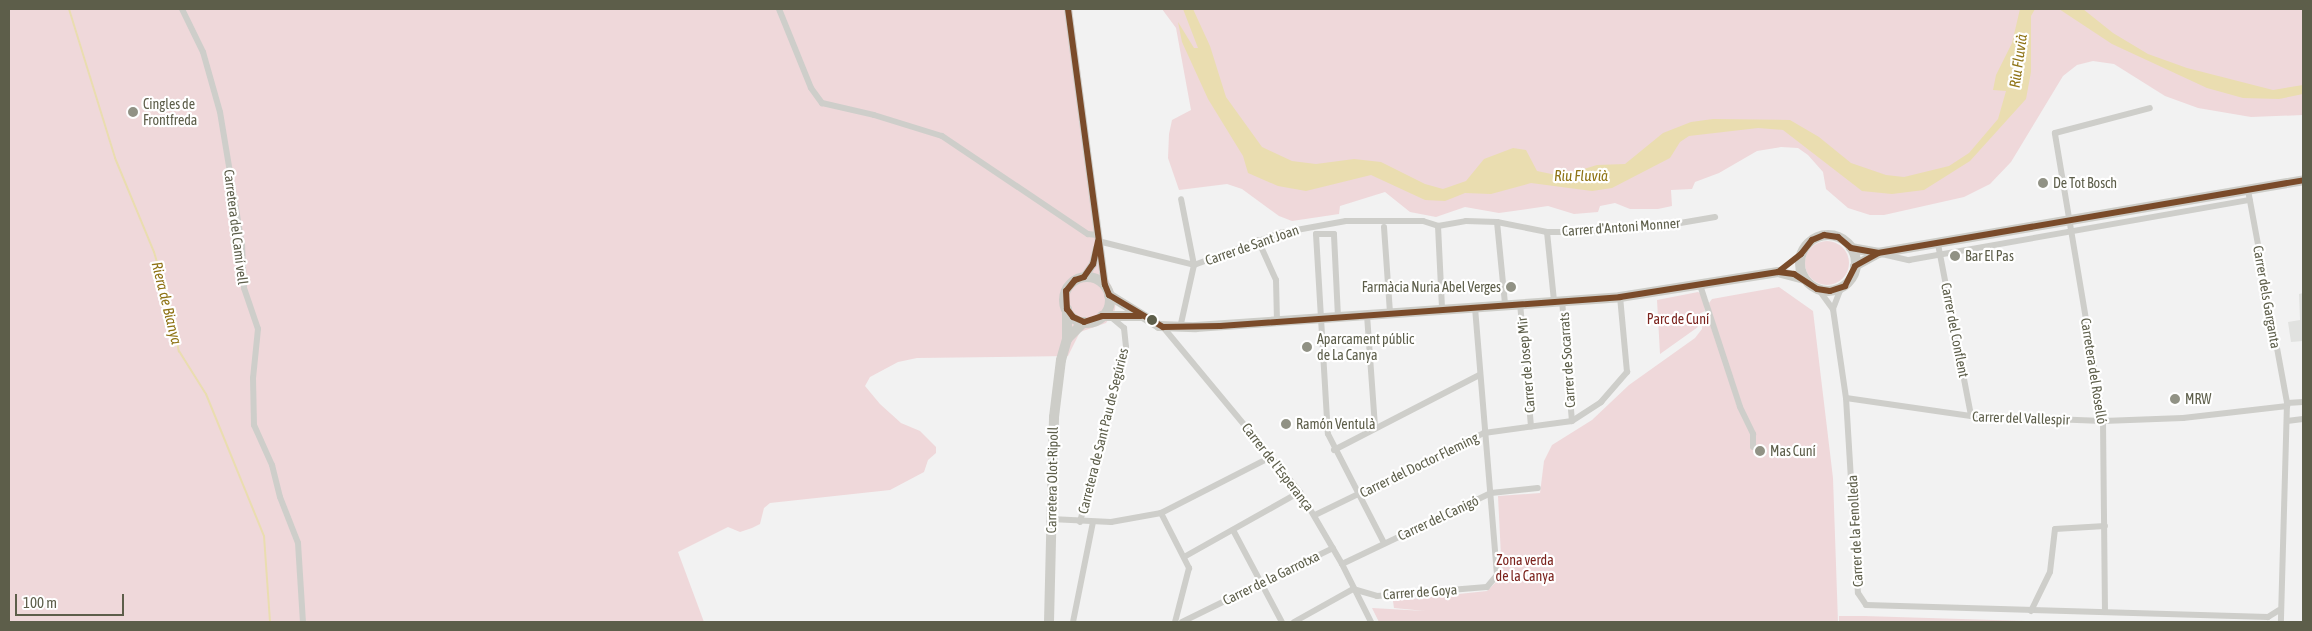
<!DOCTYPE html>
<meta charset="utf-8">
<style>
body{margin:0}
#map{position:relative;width:2312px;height:631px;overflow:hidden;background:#f2f2f2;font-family:"Asap Condensed",sans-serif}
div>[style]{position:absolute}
.education>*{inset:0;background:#e1e2e0}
.green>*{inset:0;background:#efd8da}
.round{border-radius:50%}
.water>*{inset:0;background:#eaddb0}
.stream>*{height:2px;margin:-1px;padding:0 1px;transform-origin:1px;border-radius:1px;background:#eaddb0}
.minor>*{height:6px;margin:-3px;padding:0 3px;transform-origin:3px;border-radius:3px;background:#cececa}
.tertiary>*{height:8px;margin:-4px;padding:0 4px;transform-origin:4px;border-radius:4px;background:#cececa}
.primary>*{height:10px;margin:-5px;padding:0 5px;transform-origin:5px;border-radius:5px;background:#cdcdc8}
.primary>.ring{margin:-5px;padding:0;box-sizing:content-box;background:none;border:10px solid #cdcdc8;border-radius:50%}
.bus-1>*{height:6px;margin:-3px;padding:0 3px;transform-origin:3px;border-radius:3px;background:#7a4b2a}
.dots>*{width:14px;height:14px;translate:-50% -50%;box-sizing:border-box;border:2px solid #fff;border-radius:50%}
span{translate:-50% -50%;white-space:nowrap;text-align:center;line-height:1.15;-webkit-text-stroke:4.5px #fff;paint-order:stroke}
.poi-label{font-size:14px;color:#5d5e4a}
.left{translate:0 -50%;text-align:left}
.right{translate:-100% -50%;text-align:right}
.street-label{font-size:14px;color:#5d5e4a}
.park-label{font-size:14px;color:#7c241e}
.water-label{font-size:15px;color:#8f7315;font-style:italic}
.frame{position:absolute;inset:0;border:10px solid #5d5e4a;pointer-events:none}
.scale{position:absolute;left:15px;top:594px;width:109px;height:22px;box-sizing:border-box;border:2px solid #5d5e4a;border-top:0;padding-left:6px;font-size:15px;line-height:18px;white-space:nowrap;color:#5d5e4a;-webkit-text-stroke:4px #fff;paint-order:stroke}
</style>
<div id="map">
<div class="education">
<div style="clip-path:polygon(2303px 293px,2303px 341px,2291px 342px,2288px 322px,2300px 320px,2299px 294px)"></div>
</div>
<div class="green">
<div style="clip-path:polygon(9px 9px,1072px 9px,1107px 277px,1116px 297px,1115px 310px,1106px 323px,1080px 332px,1068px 356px,917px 358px,898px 362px,870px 377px,865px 386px,880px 404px,901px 423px,920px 431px,936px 447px,936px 453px,928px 460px,924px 472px,890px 490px,770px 503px,764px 508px,760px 524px,752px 528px,740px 532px,728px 527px,678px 552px,704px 622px,9px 622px)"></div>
<div style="clip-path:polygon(1162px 9px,2303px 9px,2303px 115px,2251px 117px,2198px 108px,2165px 96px,2114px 64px,2093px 61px,2077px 65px,2063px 76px,2011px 162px,1990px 184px,1964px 197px,1884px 215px,1870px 215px,1848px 208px,1826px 189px,1823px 172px,1808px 155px,1798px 148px,1781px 147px,1757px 151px,1719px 173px,1695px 182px,1692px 189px,1671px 190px,1672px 206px,1658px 209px,1630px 209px,1615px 203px,1600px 206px,1598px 212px,1574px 214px,1548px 206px,1499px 213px,1465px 207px,1436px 217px,1410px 212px,1385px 192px,1340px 206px,1339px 214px,1292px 221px,1279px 216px,1242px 189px,1227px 184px,1179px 190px,1168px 158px,1169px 134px,1172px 120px,1191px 110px,1176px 28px)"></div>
<div class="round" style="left:1805px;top:241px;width:44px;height:44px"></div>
<div style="clip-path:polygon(1779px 287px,1813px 311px,1833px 478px,1838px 622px,1379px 622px,1372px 608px,1425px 611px,1394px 608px,1393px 601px,1487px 591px,1502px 576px,1498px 496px,1540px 493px,1544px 461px,1552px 445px,1592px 420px,1629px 385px,1695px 338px,1702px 329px,1703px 318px,1711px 313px,1709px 303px,1712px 299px)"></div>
<div style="clip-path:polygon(1698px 292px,1703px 295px,1705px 311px,1697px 315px,1698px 327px,1660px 354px,1657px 300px)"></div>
<div style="clip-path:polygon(1839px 616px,1864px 616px,2057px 622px,1839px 622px)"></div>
</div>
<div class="water">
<div style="clip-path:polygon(1183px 9px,1193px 9px,1210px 46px,1226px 97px,1262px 147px,1292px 161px,1316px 164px,1354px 159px,1381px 162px,1425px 184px,1443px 189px,1466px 181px,1484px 159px,1513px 148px,1526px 150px,1537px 171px,1561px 176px,1597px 165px,1625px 164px,1663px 133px,1691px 122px,1713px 119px,1790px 120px,1819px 137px,1851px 163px,1886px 175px,1904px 177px,1949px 166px,1969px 153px,1998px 119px,2006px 91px,1993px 90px,1996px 75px,2012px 43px,2020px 9px,2035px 9px,2031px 16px,2031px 72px,2026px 99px,1970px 161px,1924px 190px,1892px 194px,1862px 191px,1783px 130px,1758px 128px,1689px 136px,1680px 142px,1670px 158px,1612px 188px,1592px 191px,1531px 183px,1491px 194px,1465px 193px,1445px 201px,1425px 200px,1371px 175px,1306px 191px,1278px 186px,1248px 173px,1243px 156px,1208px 99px,1182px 42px,1178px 22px,1194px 48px,1198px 48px)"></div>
<div style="clip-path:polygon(2059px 9px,2083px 9px,2113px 33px,2148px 54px,2187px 68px,2273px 90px,2303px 85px,2303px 94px,2279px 99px,2243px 98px,2207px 88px,2112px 44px)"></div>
</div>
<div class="stream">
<div style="left:69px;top:9px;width:156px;rotate:72.8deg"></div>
<div style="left:115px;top:158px;width:102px;rotate:67.5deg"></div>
<div style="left:154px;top:252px;width:64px;rotate:73.6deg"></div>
<div style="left:172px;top:313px;width:39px;rotate:80deg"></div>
<div style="left:179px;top:351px;width:51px;rotate:57.9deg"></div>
<div style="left:206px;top:394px;width:153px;rotate:67.8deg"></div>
<div style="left:264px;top:536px;width:86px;rotate:86deg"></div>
</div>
<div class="minor">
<div style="left:182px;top:9px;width:48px;rotate:64deg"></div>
<div style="left:203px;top:52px;width:62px;rotate:74.2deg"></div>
<div style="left:220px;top:112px;width:135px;rotate:80.6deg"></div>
<div style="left:242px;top:245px;width:43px;rotate:87.3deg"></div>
<div style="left:244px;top:288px;width:43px;rotate:71.1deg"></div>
<div style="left:258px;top:329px;width:49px;rotate:95.8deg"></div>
<div style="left:253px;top:378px;width:47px;rotate:88.8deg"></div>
<div style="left:254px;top:425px;width:44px;rotate:65.8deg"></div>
<div style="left:272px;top:465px;width:33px;rotate:76deg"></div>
<div style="left:280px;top:497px;width:49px;rotate:68.6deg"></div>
<div style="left:298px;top:543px;width:79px;rotate:86.4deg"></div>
<div style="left:779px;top:9px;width:85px;rotate:67.9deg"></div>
<div style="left:811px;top:88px;width:19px;rotate:54deg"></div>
<div style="left:822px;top:103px;width:53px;rotate:13deg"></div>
<div style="left:874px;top:115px;width:71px;rotate:17.2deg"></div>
<div style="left:942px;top:136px;width:176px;rotate:33.9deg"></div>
<div style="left:1088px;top:234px;width:9px;rotate:6deg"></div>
<div style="left:2248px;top:190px;width:217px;rotate:79.6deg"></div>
<div style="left:2287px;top:403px;width:219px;rotate:91.6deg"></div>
<div style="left:1497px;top:222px;width:82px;rotate:84.4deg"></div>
<div style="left:1438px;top:226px;width:83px;rotate:87.2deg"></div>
<div style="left:1384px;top:227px;width:86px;rotate:86deg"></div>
<div style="left:1547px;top:232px;width:69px;rotate:84.2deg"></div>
<div style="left:1258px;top:240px;width:44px;rotate:65.8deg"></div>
<div style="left:1276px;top:280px;width:42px;rotate:88.6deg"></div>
<div style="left:1098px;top:241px;width:99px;rotate:14deg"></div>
<div style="left:1194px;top:265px;width:92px;rotate:-20.4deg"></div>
<div style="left:1280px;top:233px;width:67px;rotate:-10.3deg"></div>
<div style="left:1346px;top:221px;width:77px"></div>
<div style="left:1423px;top:221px;width:16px;rotate:18deg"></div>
<div style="left:1438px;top:226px;width:28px;rotate:-10deg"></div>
<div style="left:1466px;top:221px;width:31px;rotate:2deg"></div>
<div style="left:1497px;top:222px;width:51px;rotate:11.3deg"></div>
<div style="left:1547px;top:232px;width:30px"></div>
<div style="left:1577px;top:232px;width:80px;rotate:-3.6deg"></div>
<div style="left:1657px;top:227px;width:59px;rotate:-9.8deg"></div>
<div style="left:1938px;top:244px;width:175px;rotate:79.1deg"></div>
<div style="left:1882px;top:254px;width:28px;rotate:13deg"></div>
<div style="left:1909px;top:260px;width:346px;rotate:-10deg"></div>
<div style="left:1700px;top:285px;width:128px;rotate:71.8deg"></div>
<div style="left:1740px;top:407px;width:30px;rotate:64deg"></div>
<div style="left:1753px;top:434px;width:13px;rotate:90deg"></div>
<div style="left:1841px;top:288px;width:22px;rotate:111deg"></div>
<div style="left:1833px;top:309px;width:90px;rotate:81.7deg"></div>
<div style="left:1846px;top:398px;width:195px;rotate:86.5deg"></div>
<div style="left:1858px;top:593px;width:14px;rotate:56deg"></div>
<div style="left:1866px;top:605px;width:402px;rotate:1.7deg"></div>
<div style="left:2268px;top:617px;width:13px;rotate:-32deg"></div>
<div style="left:1819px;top:290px;width:24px;rotate:54deg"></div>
<div style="left:1562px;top:300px;width:121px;rotate:85.3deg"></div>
<div style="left:1520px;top:303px;width:124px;rotate:84.9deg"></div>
<div style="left:1367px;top:315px;width:111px;rotate:85.9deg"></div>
<div style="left:1338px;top:317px;width:83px;rotate:-92.8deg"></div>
<div style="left:1334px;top:234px;width:18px;rotate:180deg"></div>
<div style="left:1316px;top:234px;width:200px;rotate:86.6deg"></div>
<div style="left:1328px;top:434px;width:123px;rotate:62.8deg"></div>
<div style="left:1163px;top:327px;width:214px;rotate:50.3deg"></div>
<div style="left:1300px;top:492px;width:83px;rotate:59.7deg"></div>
<div style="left:1342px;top:564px;width:65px;rotate:63.4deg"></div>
<div style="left:1180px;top:328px;width:65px;rotate:-77.5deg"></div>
<div style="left:1194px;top:265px;width:67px;rotate:-101.1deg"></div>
<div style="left:1846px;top:398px;width:126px;rotate:8.2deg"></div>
<div style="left:1971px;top:416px;width:132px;rotate:2.2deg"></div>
<div style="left:2103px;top:421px;width:80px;rotate:-2.1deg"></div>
<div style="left:2183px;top:418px;width:105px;rotate:-6.6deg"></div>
<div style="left:2287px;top:403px;width:16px;rotate:-4deg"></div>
<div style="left:2287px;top:421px;width:16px;rotate:-7deg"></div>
<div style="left:1334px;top:450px;width:163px;rotate:-27.3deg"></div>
<div style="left:1161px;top:513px;width:62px;rotate:63deg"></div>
<div style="left:1189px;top:568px;width:56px;rotate:104.5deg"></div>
<div style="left:1315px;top:515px;width:188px;rotate:-25.9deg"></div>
<div style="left:1484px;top:433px;width:89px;rotate:-7.8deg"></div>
<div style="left:1572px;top:421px;width:35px;rotate:-33deg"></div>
<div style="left:1601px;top:402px;width:40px;rotate:-49deg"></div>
<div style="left:1627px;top:372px;width:75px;rotate:-95.3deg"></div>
<div style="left:1051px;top:519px;width:60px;rotate:2.9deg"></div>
<div style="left:1111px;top:522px;width:51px;rotate:-10.2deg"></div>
<div style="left:1161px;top:513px;width:123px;rotate:-27deg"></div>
<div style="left:1080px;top:522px;width:181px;rotate:-75.3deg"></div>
<div style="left:1126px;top:347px;width:19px;rotate:-96deg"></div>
<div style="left:1124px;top:328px;width:17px;rotate:-140deg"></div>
<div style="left:1233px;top:530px;width:104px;rotate:62deg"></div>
<div style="left:1184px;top:557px;width:133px;rotate:-29.3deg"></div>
<div style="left:1342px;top:564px;width:165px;rotate:-25.5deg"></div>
<div style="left:1491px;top:493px;width:47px;rotate:-6.1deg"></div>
<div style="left:1353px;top:589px;width:25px;rotate:16deg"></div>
<div style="left:1377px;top:596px;width:110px;rotate:-4.7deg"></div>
<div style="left:1487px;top:587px;width:16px;rotate:-50deg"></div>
<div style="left:1497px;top:575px;width:269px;rotate:-94.7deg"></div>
<div style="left:2031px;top:611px;width:43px;rotate:-64deg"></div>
<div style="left:2050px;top:572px;width:43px;rotate:-83.4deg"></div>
<div style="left:2055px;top:529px;width:50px;rotate:-3.4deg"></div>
<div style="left:2105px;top:612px;width:191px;rotate:-90.6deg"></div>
<div style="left:2103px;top:421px;width:292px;rotate:-99.5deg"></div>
<div style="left:2055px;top:133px;width:98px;rotate:-14.7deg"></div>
<div style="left:1073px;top:622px;width:102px;rotate:-78.7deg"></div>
<div style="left:1182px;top:622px;width:168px;rotate:-26.1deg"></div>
<div style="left:1294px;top:622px;width:68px;rotate:-29.2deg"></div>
</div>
<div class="tertiary">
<div style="left:1068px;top:9px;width:278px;rotate:82.4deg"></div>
<div style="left:1084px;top:277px;width:16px;rotate:-55deg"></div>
<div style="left:1093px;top:264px;width:16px;rotate:-76deg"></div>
</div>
<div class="primary">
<div class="ring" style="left:1800px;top:235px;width:46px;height:46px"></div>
<div style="left:1851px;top:248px;width:27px;rotate:10deg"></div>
<div style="left:1855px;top:266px;width:26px;rotate:-29deg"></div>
<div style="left:1878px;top:253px;width:431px;rotate:-9.7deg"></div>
<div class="ring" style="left:1064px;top:277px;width:36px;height:36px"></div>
<div style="left:1109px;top:295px;width:59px;rotate:31.8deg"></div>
<div style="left:1159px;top:326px;width:37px;rotate:2deg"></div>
<div style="left:1196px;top:327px;width:425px;rotate:-4deg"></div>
<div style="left:1620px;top:297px;width:160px;rotate:-9deg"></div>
<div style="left:1778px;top:272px;width:27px;rotate:15deg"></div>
<div style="left:1102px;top:316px;width:38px"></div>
<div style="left:1067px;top:339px;width:24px;rotate:-45deg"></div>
<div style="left:1049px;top:622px;width:205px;rotate:-88.6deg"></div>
<div style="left:1054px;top:417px;width:57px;rotate:-83deg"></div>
<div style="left:1061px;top:360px;width:22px;rotate:-74deg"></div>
<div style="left:1067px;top:339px;width:30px;rotate:-90deg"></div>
</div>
<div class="bus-1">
<div style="left:1068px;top:9px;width:278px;rotate:82.4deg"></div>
<div style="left:1105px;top:285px;width:11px;rotate:68deg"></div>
<div style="left:1109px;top:295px;width:63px;rotate:30.7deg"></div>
<div style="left:1163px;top:327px;width:57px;rotate:-1deg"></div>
<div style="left:1220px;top:326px;width:401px;rotate:-4.1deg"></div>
<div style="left:1620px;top:297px;width:160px;rotate:-9deg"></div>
<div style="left:1778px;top:272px;width:16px;rotate:7deg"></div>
<div style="left:1794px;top:274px;width:27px;rotate:33deg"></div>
<div style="left:1817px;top:289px;width:13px;rotate:9deg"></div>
<div style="left:1830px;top:291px;width:16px;rotate:-18deg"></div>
<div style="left:1845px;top:286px;width:22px;rotate:-63deg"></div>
<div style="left:1855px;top:266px;width:26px;rotate:-29deg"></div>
<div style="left:1878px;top:253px;width:431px;rotate:-9.7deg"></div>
<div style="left:1098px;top:241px;width:24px;rotate:102deg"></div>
<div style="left:1093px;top:264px;width:16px;rotate:125deg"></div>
<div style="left:1084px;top:277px;width:9px;rotate:162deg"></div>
<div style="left:1075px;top:280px;width:14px;rotate:129deg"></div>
<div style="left:1066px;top:291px;width:18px;rotate:87deg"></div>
<div style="left:1067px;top:309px;width:10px;rotate:53deg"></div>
<div style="left:1073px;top:317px;width:12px;rotate:24deg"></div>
<div style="left:1084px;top:322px;width:19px;rotate:-18deg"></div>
<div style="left:1102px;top:316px;width:39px"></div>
<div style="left:1778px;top:272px;width:29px;rotate:-38deg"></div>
<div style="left:1801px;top:254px;width:18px;rotate:-52deg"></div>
<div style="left:1812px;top:240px;width:13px;rotate:-23deg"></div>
<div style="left:1824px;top:235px;width:14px;rotate:8deg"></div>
<div style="left:1838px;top:237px;width:17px;rotate:40deg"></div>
<div style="left:1851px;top:248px;width:27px;rotate:10deg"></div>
</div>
<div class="dots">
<div style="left:133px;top:112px;background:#919285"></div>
<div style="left:2043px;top:183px;background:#919285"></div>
<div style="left:1955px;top:256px;background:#919285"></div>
<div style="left:1511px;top:287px;background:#919285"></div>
<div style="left:1152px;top:320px;background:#5d5e4a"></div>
<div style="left:1307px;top:347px;background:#919285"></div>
<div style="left:2175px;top:399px;background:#919285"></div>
<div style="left:1286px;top:424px;background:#919285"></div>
<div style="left:1760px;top:451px;background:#919285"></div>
</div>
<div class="poi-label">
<span class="left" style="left:143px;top:112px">Cingles de<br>Frontfreda</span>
<span class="left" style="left:2053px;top:183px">De Tot Bosch</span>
<span class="left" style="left:1965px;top:256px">Bar El Pas</span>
<span class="right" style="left:1501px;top:287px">Farmàcia Nuria Abel Verges</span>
<span class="left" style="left:1317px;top:347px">Aparcament públic<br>de La Canya</span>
<span class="left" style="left:2185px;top:399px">MRW</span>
<span class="left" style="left:1296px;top:424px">Ramón Ventulà</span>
<span class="left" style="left:1770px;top:451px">Mas Cuní</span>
</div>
<div class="street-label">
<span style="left:236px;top:227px;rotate:83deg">Carretera del Camí vell</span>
<span style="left:1621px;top:227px;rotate:-4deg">Carrer d'Antoni Monner</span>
<span style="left:1252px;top:245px;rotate:-19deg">Carrer de Sant Joan</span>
<span style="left:2267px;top:297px;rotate:80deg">Carrer dels Garganta</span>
<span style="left:1955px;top:330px;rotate:79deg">Carrer del Conflent</span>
<span style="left:1567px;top:360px;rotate:-94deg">Carrer de Socarrats</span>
<span style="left:1526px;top:365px;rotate:-95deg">Carrer de Josep Mir</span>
<span style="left:2094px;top:371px;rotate:81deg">Carretera del Roselló</span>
<span style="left:2021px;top:418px;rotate:2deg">Carrer del Vallespir</span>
<span style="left:1103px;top:431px;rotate:-76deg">Carretera de Sant Pau de Segúries</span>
<span style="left:1419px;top:465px;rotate:-26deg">Carrer del Doctor Fleming</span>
<span style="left:1278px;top:467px;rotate:52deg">Carrer de l'Esperança</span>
<span style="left:1052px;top:480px;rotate:-89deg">Carretera Olot-Ripoll</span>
<span style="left:1438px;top:518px;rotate:-25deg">Carrer del Canigó</span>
<span style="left:1855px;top:531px;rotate:-93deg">Carrer de la Fenolleda</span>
<span style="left:1271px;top:578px;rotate:-26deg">Carrer de la Garrotxa</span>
<span style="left:1420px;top:592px;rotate:-4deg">Carrer de Goya</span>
</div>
<div class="park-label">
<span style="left:1678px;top:319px">Parc de Cuní</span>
<span style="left:1525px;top:568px">Zona verda<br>de la Canya</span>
</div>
<div class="water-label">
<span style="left:2018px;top:61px;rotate:-82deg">Riu Fluvià</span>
<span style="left:1581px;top:176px">Riu Fluvià</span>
<span style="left:167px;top:303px;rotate:76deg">Riera de Bianya</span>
</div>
<div class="frame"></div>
<div class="scale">100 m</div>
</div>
